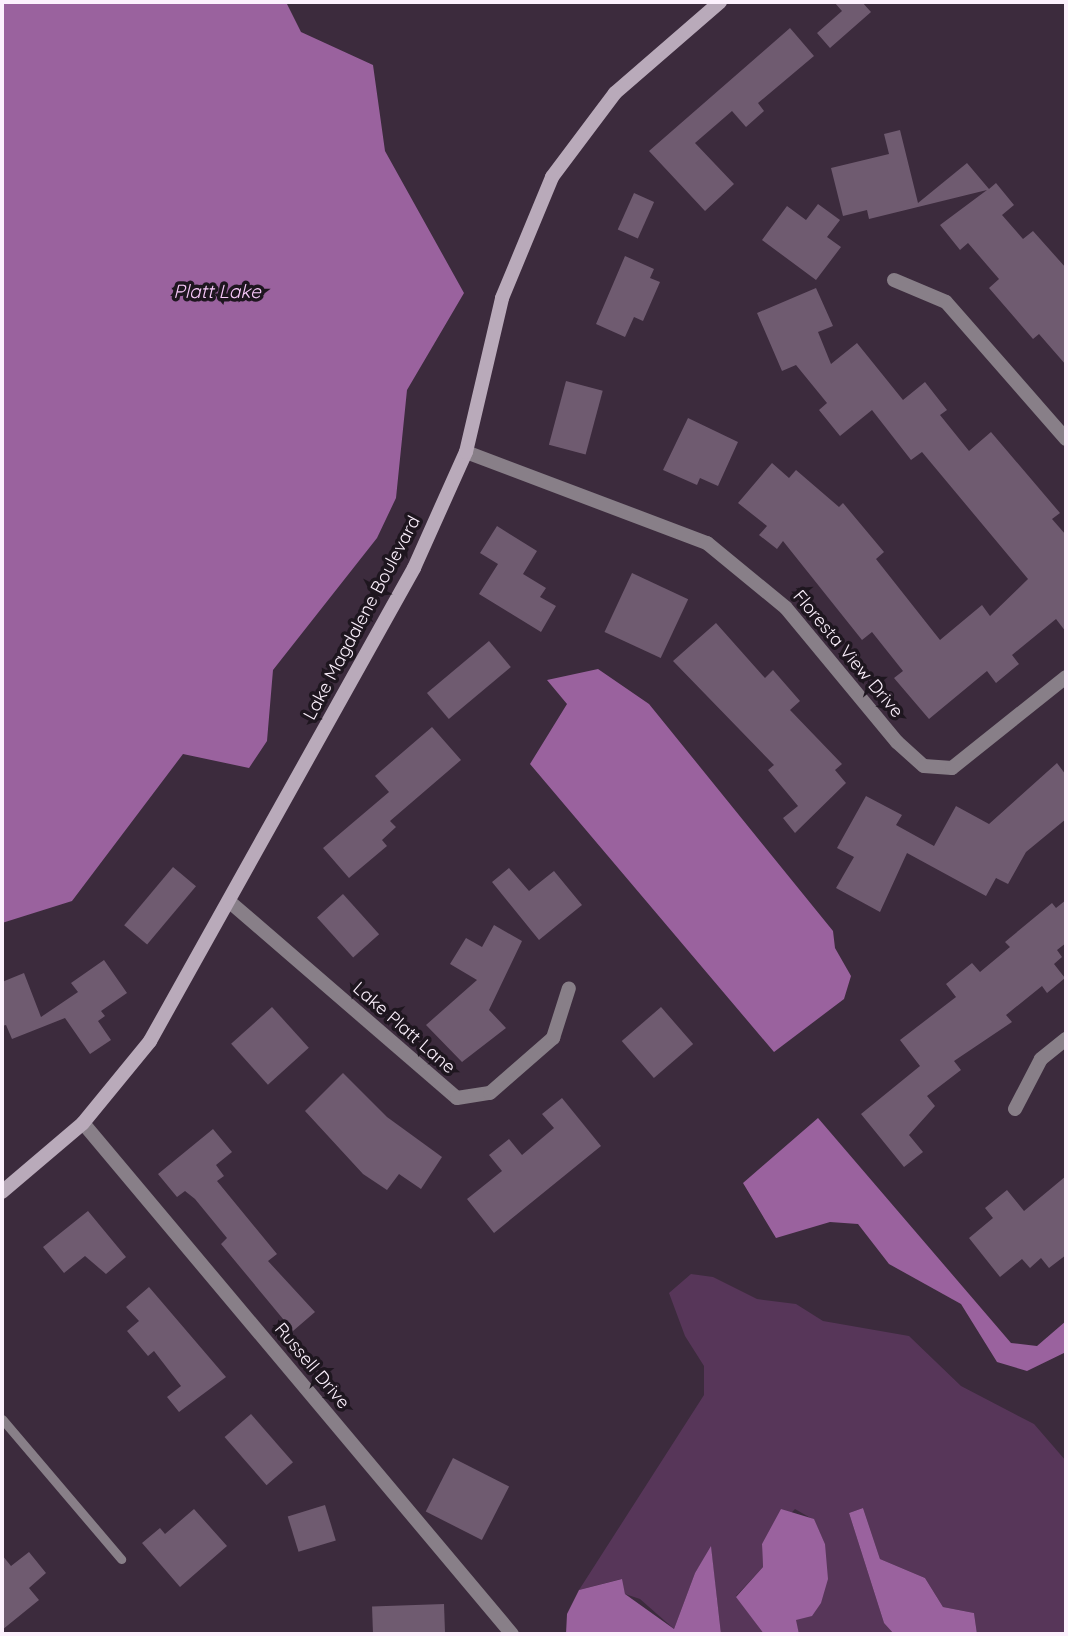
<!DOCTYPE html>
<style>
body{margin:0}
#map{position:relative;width:1068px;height:1636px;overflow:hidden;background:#3c2b3d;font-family:Quicksand,sans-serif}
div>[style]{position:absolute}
.green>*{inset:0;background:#573659}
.water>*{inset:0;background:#9a629e}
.building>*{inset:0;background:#6f5b70;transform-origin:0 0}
.lane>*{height:9px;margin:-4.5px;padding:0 4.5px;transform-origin:4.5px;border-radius:4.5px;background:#887f88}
.street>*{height:14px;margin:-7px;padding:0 7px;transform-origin:7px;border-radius:7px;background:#887f88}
.secondary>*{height:14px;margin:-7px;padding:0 7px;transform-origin:7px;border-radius:7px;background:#b9aaba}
span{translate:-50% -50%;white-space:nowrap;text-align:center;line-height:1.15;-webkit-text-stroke:7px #1e161f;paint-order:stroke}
.street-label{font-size:18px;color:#fcf1fd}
.water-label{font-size:19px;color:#f8c9fa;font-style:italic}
.frame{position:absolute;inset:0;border:4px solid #fcf1fd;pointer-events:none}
</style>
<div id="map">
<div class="green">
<div style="clip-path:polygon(691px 1274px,713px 1277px,757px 1299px,796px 1304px,823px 1321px,909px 1336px,961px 1386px,1034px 1424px,1066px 1461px,1066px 1634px,977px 1634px,974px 1613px,943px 1607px,925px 1578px,880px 1559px,863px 1508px,849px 1513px,884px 1623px,915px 1634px,799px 1634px,795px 1620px,825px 1544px,814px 1520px,795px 1509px,762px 1544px,763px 1567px,736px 1596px,764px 1634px,721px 1634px,711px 1548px,695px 1573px,674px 1629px,640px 1599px,625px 1594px,621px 1579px,579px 1590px,704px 1395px,704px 1366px,685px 1336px,669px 1293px)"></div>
</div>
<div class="water">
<div style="clip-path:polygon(2px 2px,286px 2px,301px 32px,373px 65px,385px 151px,464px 293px,407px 390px,396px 498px,377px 538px,273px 670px,267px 741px,249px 768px,183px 754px,72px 901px,2px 923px)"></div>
<div style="clip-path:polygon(598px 669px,649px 704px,833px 931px,835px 948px,851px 976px,844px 999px,774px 1052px,530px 764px,567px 704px,547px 680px)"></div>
<div style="clip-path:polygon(818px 1118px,1011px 1343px,1037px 1346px,1066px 1321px,1066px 1352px,1027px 1371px,997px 1362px,961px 1304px,889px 1264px,858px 1224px,830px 1222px,776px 1238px,743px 1183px)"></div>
<div style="clip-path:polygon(863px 1508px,880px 1559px,925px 1578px,943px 1607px,974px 1613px,977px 1634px,894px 1634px,884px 1623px,849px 1513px)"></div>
<div style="clip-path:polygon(781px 1509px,814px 1519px,825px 1544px,828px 1579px,821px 1603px,812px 1616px,796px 1620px,799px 1634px,764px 1634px,736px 1597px,763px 1567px,762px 1544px)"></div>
<div style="clip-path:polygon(711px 1546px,721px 1634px,566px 1634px,567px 1614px,579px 1590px,622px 1579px,625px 1594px,674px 1629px,695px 1573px)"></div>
</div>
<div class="building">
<div style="clip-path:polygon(834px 2px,862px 2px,871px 12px,830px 48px,817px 33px,842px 11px)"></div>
<div style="clip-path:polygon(790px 28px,814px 56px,758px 103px,764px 111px,746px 127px,732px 111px,695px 143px,734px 184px,705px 211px,649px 151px)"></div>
<div style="clip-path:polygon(900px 130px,918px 203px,967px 163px,989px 189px,996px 183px,1014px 205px,1002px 215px,1023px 239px,1033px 231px,1066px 268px,1066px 365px,1039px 334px,1033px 339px,989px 288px,999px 279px,968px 243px,960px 250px,940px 225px,987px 190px,869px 219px,867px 210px,843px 216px,831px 168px,889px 154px,884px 134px)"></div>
<div style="left:634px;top:193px;width:22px;height:40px;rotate:24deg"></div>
<div style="clip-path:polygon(818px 204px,840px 220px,827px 237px,841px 247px,816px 280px,762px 240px,787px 206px,806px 220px)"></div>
<div style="clip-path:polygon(625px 256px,654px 269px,650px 278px,660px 282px,643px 321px,634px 317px,625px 337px,596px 324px)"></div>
<div style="clip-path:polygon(816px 288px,833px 326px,818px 332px,831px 364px,857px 343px,903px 400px,925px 382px,947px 410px,940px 415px,969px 451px,991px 432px,1060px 513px,1052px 519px,1066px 535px,1066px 632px,1056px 619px,1012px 655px,1019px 664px,996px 683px,987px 671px,929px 719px,894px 678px,903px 671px,872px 632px,862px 640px,783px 541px,777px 549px,759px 535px,767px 526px,738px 503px,772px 463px,789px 478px,796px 470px,839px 507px,843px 503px,884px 552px,876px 559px,940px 640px,982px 605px,990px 616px,1028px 579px,922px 452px,911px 460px,872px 410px,840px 436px,819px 410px,827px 403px,796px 365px,782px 371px,757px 313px)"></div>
<div style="left:566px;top:381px;width:38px;height:66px;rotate:15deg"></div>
<div style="clip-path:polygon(688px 418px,738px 442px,718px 486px,700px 478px,697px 485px,663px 470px)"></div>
<div style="clip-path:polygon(497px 526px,537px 551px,523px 574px,546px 588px,540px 597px,556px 606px,541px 632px,479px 594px,498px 564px,480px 553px)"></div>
<div style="left:632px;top:573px;width:62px;height:65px;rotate:25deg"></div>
<div style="clip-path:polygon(716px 623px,765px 678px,773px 670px,800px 701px,790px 710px,842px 764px,835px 770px,846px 783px,795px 833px,783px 818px,798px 806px,768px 770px,774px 765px,673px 661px)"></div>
<div style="left:489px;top:641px;width:34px;height:81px;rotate:50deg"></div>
<div style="clip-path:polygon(432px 727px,461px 760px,390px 821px,396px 827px,382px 840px,387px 846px,349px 878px,323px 848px,389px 792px,375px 776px)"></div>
<div style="clip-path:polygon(1057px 763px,1066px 775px,1066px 819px,1026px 852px,1008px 884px,996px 878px,986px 896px,907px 853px,880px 912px,836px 888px,854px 857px,837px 848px,866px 796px,902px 815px,896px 825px,934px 846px,956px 806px,989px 824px)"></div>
<div style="left:173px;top:867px;width:30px;height:76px;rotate:40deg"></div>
<div style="clip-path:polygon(509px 868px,529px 891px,554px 871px,582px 905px,539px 940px,492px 882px)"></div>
<div style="left:343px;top:894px;width:54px;height:35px;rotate:48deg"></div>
<div style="clip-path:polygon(1066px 900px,1066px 943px,1057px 950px,1062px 957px,1054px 964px,1065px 978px,1047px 993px,1042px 986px,1006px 1015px,1012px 1022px,954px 1061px,961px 1070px,927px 1096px,935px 1106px,909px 1135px,923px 1152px,904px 1167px,861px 1114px,920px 1066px,900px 1040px,956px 997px,946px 984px,972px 963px,980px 972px,1010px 947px,1005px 942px,1052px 903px,1056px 908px)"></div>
<div style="clip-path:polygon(494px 925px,522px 941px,489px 1010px,506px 1028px,462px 1062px,426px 1025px,477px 980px,450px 964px,466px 938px,482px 947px)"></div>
<div style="clip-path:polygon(104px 960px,127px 993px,101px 1011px,105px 1016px,98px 1021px,111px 1040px,90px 1054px,65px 1018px,12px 1039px,6px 1025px,2px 1026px,2px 982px,24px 973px,41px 1017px,78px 992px,71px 983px)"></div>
<div style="left:272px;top:1007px;width:55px;height:55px;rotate:48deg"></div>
<div style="left:661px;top:1007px;width:49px;height:52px;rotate:49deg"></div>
<div style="clip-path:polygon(343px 1073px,387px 1117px,442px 1157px,421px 1189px,399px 1174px,387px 1190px,363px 1174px,305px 1111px)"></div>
<div style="clip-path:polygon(562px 1098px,601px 1146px,494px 1233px,467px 1199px,502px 1171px,489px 1155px,509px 1139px,522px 1155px,554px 1128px,542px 1114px)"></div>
<div style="clip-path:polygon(213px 1129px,232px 1152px,216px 1165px,224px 1176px,217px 1181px,277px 1254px,268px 1261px,315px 1312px,293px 1331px,221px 1244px,227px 1238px,195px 1199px,185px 1191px,177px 1197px,158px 1174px)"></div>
<div style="clip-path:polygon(1066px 1176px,1066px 1255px,1049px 1268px,1041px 1258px,1030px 1268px,1022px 1259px,1000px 1277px,969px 1238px,993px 1218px,985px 1208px,1007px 1190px,1024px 1211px)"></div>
<div style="clip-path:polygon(88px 1211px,126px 1257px,106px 1274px,85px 1256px,64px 1273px,43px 1247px)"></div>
<div style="clip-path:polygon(149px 1287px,226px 1377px,179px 1412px,167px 1397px,181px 1386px,154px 1351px,148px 1356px,127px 1331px,139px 1321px,126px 1307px)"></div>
<div style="left:251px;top:1414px;width:64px;height:35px;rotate:49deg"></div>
<div style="left:453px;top:1458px;width:63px;height:60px;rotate:27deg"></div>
<div style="left:325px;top:1505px;width:37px;height:39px;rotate:73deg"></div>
<div style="clip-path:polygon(194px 1509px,227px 1546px,180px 1587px,142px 1543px,160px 1528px,165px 1534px)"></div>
<div style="clip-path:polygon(29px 1552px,46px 1573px,29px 1588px,39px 1600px,2px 1630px,2px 1555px,11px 1566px)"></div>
<div style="left:444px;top:1604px;width:30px;height:72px;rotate:88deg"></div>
</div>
<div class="lane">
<div style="left:2px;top:1419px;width:184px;rotate:49.6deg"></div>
</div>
<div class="street">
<div style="left:894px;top:280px;width:56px;rotate:22.9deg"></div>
<div style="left:946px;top:302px;width:182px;rotate:48.8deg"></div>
<div style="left:466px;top:452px;width:258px;rotate:20.7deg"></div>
<div style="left:707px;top:543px;width:102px;rotate:39.4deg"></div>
<div style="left:786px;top:608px;width:174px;rotate:50.4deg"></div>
<div style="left:897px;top:742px;width:36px;rotate:42deg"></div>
<div style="left:924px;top:766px;width:28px;rotate:4deg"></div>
<div style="left:952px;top:768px;width:146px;rotate:-38.6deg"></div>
<div style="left:231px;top:903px;width:298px;rotate:40.8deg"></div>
<div style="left:457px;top:1098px;width:33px;rotate:-9deg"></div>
<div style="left:490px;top:1093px;width:84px;rotate:-41.1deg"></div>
<div style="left:553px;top:1038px;width:52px;rotate:-72.3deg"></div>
<div style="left:1015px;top:1109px;width:56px;rotate:-62.5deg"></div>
<div style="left:1041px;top:1059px;width:32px;rotate:-39deg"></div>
<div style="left:83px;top:1123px;width:667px;rotate:49.99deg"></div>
</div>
<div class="secondary">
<div style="left:2px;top:1192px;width:106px;rotate:-40.4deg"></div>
<div style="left:83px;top:1123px;width:106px;rotate:-50.7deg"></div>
<div style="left:150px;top:1041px;width:542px;rotate:-60.83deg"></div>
<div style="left:414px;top:568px;width:127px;rotate:-65.9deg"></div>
<div style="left:466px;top:452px;width:158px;rotate:-76.8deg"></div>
<div style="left:502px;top:298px;width:131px;rotate:-67.5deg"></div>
<div style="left:552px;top:177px;width:105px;rotate:-53.1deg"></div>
<div style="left:615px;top:93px;width:139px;rotate:-40.9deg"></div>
</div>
<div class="street-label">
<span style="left:362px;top:618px;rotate:-62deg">Lake Magdalene Boulevard</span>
<span style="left:848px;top:654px;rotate:50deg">Floresta View Drive</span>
<span style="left:404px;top:1028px;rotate:41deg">Lake Platt Lane</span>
<span style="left:312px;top:1366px;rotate:50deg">Russell Drive</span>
</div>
<div class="water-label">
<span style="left:217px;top:292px">Platt Lake</span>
</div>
<div class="frame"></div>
</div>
